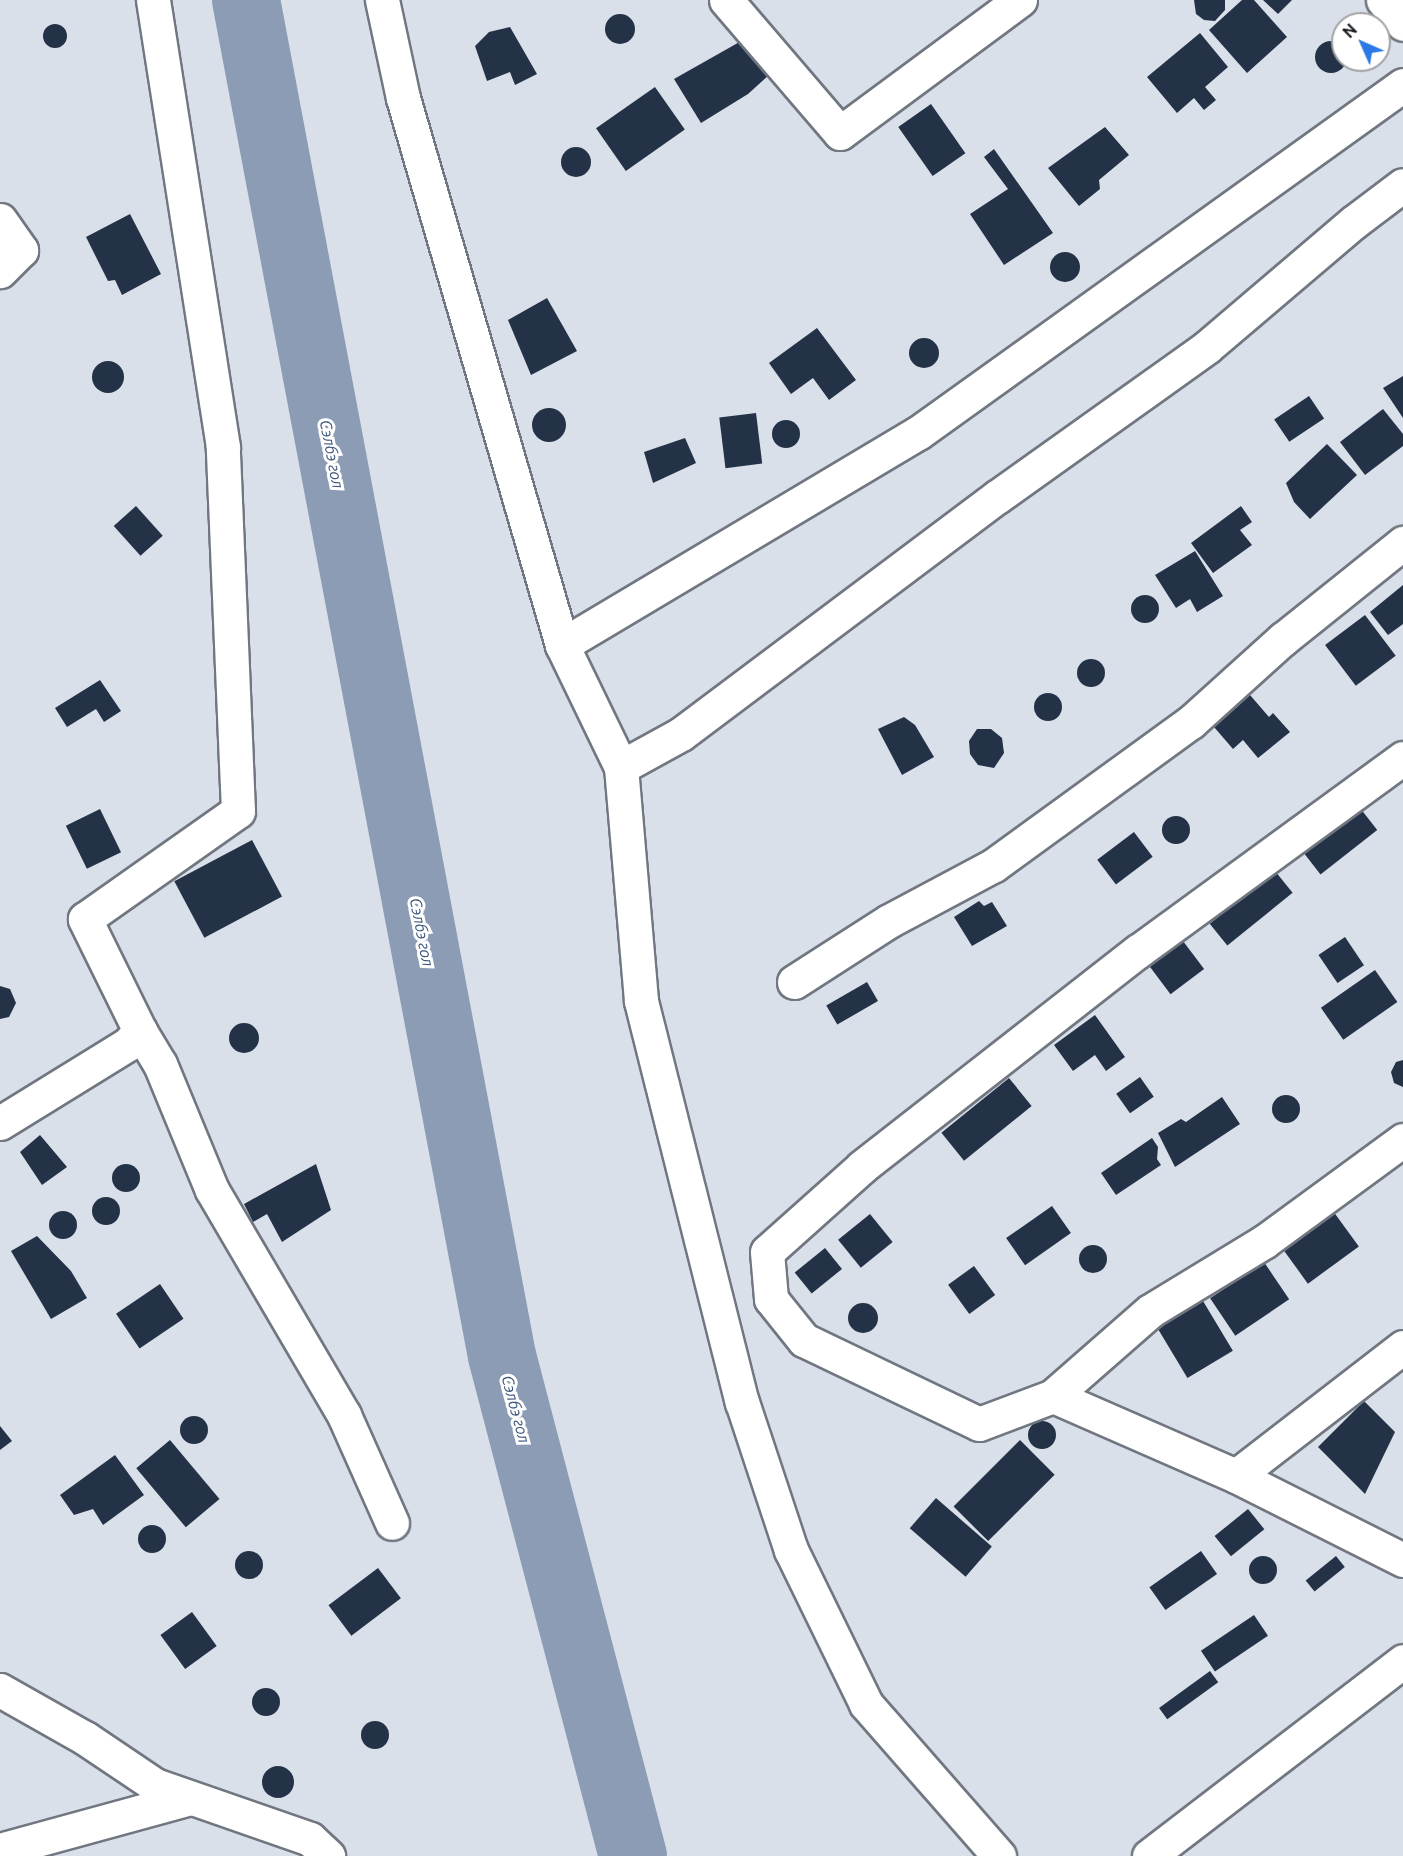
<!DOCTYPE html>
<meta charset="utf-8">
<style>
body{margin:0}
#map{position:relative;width:1403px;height:1856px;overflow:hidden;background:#d9e0ea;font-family:Ubuntu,sans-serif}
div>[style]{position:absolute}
.river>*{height:68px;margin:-34px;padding:0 34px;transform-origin:34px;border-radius:34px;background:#8b9cb4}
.building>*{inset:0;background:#243247;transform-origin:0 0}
.round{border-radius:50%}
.roads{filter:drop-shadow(2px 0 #717780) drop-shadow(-2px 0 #717780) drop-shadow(0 2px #717780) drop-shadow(0 -2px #717780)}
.minor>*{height:33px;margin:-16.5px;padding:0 16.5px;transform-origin:16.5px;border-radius:16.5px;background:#fff}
span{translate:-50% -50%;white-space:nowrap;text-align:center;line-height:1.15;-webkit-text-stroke:6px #fff;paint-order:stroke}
.water-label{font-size:16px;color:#3c567c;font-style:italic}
.north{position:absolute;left:1331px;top:12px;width:60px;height:60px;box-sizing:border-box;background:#fff;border:2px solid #a1a3a4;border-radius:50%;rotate:315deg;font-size:16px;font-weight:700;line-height:24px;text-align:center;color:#15181b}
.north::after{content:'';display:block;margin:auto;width:21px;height:27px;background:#2b79e4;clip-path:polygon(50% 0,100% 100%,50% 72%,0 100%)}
</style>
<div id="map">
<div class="river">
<div style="left:246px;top:0;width:1380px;rotate:79.31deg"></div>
<div style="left:502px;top:1356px;width:517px;rotate:75.32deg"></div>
</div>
<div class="building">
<div style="clip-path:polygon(1194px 0,1225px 0,1225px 10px,1215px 21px,1204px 20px,1196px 14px)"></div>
<div style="clip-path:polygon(1242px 0,1254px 0,1287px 37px,1247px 73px,1209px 30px)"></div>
<div style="clip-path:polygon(1263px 0,1292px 0,1278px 14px)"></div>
<div class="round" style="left:605px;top:14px;width:30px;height:30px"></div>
<div class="round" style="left:43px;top:24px;width:24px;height:24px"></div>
<div style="clip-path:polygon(510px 27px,537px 74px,515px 85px,510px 72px,487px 81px,475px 46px,489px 32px)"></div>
<div style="clip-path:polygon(1200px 33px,1228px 67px,1205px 87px,1216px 100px,1204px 110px,1194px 98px,1177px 113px,1147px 77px)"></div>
<div style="clip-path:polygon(743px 40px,769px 75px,748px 94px,701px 123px,674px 79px)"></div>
<div class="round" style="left:1315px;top:41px;width:32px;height:32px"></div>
<div style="left:655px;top:87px;width:52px;height:72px;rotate:55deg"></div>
<div style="left:931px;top:104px;width:60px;height:40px;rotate:55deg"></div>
<div style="clip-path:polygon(1105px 127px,1129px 155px,1099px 180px,1100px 189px,1079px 206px,1048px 168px)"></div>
<div class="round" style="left:561px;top:147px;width:30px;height:30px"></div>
<div style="clip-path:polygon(994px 149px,1053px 233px,1004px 265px,970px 214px,1008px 189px,984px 157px)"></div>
<div style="clip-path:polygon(130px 214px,161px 274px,122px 295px,115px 280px,108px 281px,86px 237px)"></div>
<div class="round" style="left:1050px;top:252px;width:30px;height:30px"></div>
<div style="clip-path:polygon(547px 298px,577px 351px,531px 375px,508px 320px)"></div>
<div style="clip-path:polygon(817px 328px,856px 380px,829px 400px,813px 378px,791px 394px,769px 363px)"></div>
<div class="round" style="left:909px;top:338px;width:30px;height:30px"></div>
<div class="round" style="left:92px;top:361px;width:32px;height:32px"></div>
<div style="clip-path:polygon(1403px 376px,1403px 418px,1383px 388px)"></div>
<div style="left:1309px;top:396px;width:27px;height:42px;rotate:56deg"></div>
<div class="round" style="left:532px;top:408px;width:34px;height:34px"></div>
<div style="clip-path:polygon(1383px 409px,1403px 434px,1403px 446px,1365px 475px,1340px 442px)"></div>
<div style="left:756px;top:413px;width:51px;height:37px;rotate:83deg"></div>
<div class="round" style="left:772px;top:420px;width:28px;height:28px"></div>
<div style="clip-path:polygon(685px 438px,696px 463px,653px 483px,644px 452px)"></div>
<div style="clip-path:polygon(1327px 444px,1357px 475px,1310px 519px,1294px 502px,1286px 483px)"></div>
<div style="left:136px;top:506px;width:40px;height:30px;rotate:48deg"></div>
<div style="clip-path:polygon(1241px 506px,1252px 522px,1240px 530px,1252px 545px,1213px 573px,1191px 543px)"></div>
<div style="clip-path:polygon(1195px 551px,1223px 596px,1197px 612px,1190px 599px,1176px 608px,1155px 575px)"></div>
<div style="clip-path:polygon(1403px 585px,1403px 624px,1388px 635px,1370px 612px)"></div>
<div class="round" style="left:1131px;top:595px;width:28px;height:28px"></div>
<div style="left:1365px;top:615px;width:51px;height:50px;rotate:53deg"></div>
<div class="round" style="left:1077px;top:659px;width:28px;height:28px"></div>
<div style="clip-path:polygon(100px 680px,121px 711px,104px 722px,96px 709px,67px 727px,55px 708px)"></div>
<div class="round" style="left:1034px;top:693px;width:28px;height:28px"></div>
<div style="clip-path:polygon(1250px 695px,1269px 717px,1273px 713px,1290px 732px,1258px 758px,1243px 740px,1233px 749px,1214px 727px)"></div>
<div style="clip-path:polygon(904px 717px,915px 725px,934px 757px,902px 775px,878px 729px)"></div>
<div style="clip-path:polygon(977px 729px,991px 729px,1002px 738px,1004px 753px,994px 768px,978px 765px,970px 754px,969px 741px)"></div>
<div style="left:1360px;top:808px;width:28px;height:72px;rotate:52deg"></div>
<div style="left:100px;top:809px;width:48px;height:38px;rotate:64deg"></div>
<div class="round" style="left:1162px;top:816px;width:28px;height:28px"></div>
<div style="left:1134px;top:832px;width:31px;height:46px;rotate:53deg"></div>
<div style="left:252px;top:840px;width:64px;height:88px;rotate:62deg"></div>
<div style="left:1275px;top:871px;width:28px;height:84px;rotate:51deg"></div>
<div style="clip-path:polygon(979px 901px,984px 906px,992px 902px,1007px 926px,972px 946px,954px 917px)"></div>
<div style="left:1180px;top:937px;width:40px;height:42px;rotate:53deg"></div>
<div style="left:1345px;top:937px;width:34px;height:32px;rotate:56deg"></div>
<div style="left:1375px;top:970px;width:39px;height:66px;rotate:55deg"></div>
<div style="left:867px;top:982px;width:22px;height:47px;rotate:60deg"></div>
<div style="clip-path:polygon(0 986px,10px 989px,16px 1003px,9px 1017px,0 1019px)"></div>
<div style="clip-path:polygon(1095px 1015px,1125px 1057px,1106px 1071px,1095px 1055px,1073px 1071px,1054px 1045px)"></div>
<div class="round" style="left:229px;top:1023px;width:30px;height:30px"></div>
<div style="clip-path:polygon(1403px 1060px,1403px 1087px,1394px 1083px,1391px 1072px,1396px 1062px)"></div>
<div style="left:1140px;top:1077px;width:24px;height:29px;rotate:55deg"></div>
<div style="left:1009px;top:1078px;width:36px;height:87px;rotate:51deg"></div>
<div class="round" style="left:1272px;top:1095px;width:28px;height:28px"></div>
<div style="clip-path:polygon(1222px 1097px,1240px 1124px,1175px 1167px,1158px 1133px,1181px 1119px,1186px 1122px)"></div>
<div style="clip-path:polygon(40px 1135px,67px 1167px,42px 1185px,20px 1152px)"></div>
<div style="clip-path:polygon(1152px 1138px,1158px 1147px,1157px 1159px,1161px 1165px,1116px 1195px,1101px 1173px)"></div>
<div style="clip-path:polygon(316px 1164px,331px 1210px,282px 1242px,267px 1214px,253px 1222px,244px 1204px)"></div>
<div class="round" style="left:112px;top:1164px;width:28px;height:28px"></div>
<div class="round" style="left:92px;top:1197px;width:28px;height:28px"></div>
<div style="left:1052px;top:1206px;width:33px;height:56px;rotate:55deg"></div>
<div style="left:1333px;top:1211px;width:44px;height:63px;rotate:54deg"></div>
<div class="round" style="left:49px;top:1211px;width:28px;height:28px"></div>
<div style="left:870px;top:1214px;width:36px;height:41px;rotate:51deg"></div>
<div style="clip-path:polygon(37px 1236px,71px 1271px,87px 1298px,51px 1319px,11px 1251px)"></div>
<div class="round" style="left:1079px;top:1245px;width:28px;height:28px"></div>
<div style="left:825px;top:1248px;width:27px;height:39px;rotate:51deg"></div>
<div style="left:1264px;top:1262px;width:45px;height:65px;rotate:56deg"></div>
<div style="left:974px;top:1266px;width:36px;height:32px;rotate:54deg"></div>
<div style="left:160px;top:1284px;width:42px;height:53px;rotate:56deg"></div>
<div style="left:1203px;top:1301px;width:58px;height:53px;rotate:59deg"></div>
<div class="round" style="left:848px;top:1303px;width:30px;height:30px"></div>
<div style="clip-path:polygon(1364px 1401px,1395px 1432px,1365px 1494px,1318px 1447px)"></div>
<div class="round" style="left:180px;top:1416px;width:28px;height:28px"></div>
<div class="round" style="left:1028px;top:1421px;width:28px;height:28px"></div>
<div style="clip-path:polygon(0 1426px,12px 1441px,0 1450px)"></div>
<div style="left:170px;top:1440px;width:77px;height:44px;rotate:50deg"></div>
<div style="left:1020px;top:1440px;width:49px;height:94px;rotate:45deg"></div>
<div style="clip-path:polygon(115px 1455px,144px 1495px,103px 1525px,93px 1509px,74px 1515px,60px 1495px)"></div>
<div style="left:936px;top:1498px;width:74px;height:40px;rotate:41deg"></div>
<div style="left:1248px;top:1509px;width:26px;height:43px;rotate:51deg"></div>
<div class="round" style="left:138px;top:1525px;width:28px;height:28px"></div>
<div style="left:1201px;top:1551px;width:28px;height:63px;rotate:55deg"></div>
<div class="round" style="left:235px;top:1551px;width:28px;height:28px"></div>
<div class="round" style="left:1249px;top:1556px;width:28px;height:28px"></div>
<div style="left:1336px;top:1556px;width:14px;height:39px;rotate:51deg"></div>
<div style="left:378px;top:1568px;width:38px;height:62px;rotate:53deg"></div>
<div style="left:192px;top:1612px;width:42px;height:39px;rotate:54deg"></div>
<div style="left:1254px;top:1615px;width:25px;height:64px;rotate:56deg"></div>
<div style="left:1210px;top:1671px;width:14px;height:63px;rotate:54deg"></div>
<div class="round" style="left:252px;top:1688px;width:28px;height:28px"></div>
<div class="round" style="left:361px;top:1721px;width:28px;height:28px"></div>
<div class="round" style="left:262px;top:1766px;width:32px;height:32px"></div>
</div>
<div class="roads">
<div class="minor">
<div style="left:382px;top:0;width:100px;rotate:77.9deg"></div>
<div style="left:403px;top:98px;width:570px;rotate:73.79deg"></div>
<div style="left:562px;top:645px;width:136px;rotate:64.2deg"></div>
<div style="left:621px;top:767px;width:235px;rotate:85.1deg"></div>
<div style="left:641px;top:1001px;width:414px;rotate:75.9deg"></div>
<div style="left:742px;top:1402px;width:156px;rotate:71.7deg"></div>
<div style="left:791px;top:1550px;width:171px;rotate:64deg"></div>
<div style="left:866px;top:1704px;width:202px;rotate:48.8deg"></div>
<div style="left:726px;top:0;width:175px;rotate:49.4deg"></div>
<div style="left:840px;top:133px;width:224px;rotate:-36.5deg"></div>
<div style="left:1383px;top:0;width:31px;rotate:50deg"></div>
<div style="left:0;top:220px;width:37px;rotate:55deg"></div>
<div style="left:21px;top:250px;width:30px;rotate:135deg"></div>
<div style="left:562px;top:645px;width:414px;rotate:-30.8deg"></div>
<div style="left:918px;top:433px;width:597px;rotate:-35.66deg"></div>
<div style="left:1403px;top:758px;width:328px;rotate:143.9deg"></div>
<div style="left:1138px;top:951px;width:350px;rotate:142deg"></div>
<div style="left:862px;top:1167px;width:127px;rotate:138.2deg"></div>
<div style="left:767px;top:1252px;width:47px;rotate:85.1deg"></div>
<div style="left:771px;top:1299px;width:53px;rotate:51.2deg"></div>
<div style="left:804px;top:1340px;width:194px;rotate:25.6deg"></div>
<div style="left:979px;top:1424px;width:79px;rotate:-20.7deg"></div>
<div style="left:1053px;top:1396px;width:200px;rotate:23.6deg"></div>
<div style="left:1236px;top:1476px;width:187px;rotate:26.7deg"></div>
<div style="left:621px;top:767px;width:68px;rotate:-28.8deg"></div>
<div style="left:681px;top:734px;width:395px;rotate:-36.9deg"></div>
<div style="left:997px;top:497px;width:258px;rotate:-35.5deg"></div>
<div style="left:1207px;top:347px;width:193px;rotate:-40.4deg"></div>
<div style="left:1354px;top:222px;width:61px;rotate:-37.1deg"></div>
<div style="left:794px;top:982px;width:113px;rotate:-32.7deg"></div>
<div style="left:889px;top:921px;width:119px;rotate:-28.1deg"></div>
<div style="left:994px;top:865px;width:243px;rotate:-36deg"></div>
<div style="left:1191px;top:722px;width:124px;rotate:-42.1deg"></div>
<div style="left:1283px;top:639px;width:154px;rotate:-38.7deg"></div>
<div style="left:140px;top:1031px;width:125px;rotate:-116.2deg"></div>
<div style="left:85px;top:919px;width:187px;rotate:-35.2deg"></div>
<div style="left:238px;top:811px;width:364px;rotate:-92.4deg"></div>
<div style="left:223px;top:447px;width:452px;rotate:-98.9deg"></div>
<div style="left:0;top:1123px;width:150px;rotate:-31.7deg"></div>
<div style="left:128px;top:1044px;width:18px;rotate:-47deg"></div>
<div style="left:140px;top:1031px;width:39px;rotate:59deg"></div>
<div style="left:160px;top:1064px;width:136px;rotate:67.6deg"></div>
<div style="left:212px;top:1190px;width:261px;rotate:59.6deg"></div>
<div style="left:344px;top:1415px;width:118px;rotate:66deg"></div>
<div style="left:1053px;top:1396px;width:129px;rotate:-41.2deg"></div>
<div style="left:1150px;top:1311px;width:135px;rotate:-31.3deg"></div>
<div style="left:1265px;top:1241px;width:171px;rotate:-36.2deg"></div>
<div style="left:1236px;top:1476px;width:211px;rotate:-37.7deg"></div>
<div style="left:0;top:1690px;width:98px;rotate:29.5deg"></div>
<div style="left:85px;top:1738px;width:84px;rotate:33.9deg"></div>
<div style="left:155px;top:1785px;width:164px;rotate:19.2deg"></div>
<div style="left:310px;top:1839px;width:25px;rotate:43deg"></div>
<div style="left:0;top:1850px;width:197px;rotate:-15.3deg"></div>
<div style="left:1149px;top:1856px;width:320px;rotate:-37.5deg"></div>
</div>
</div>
<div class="water-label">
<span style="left:332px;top:454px;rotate:79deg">Сэлбэ гол</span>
<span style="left:422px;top:932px;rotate:79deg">Сэлбэ гол</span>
<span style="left:516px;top:1409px;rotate:75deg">Сэлбэ гол</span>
</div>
<div class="north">N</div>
</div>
